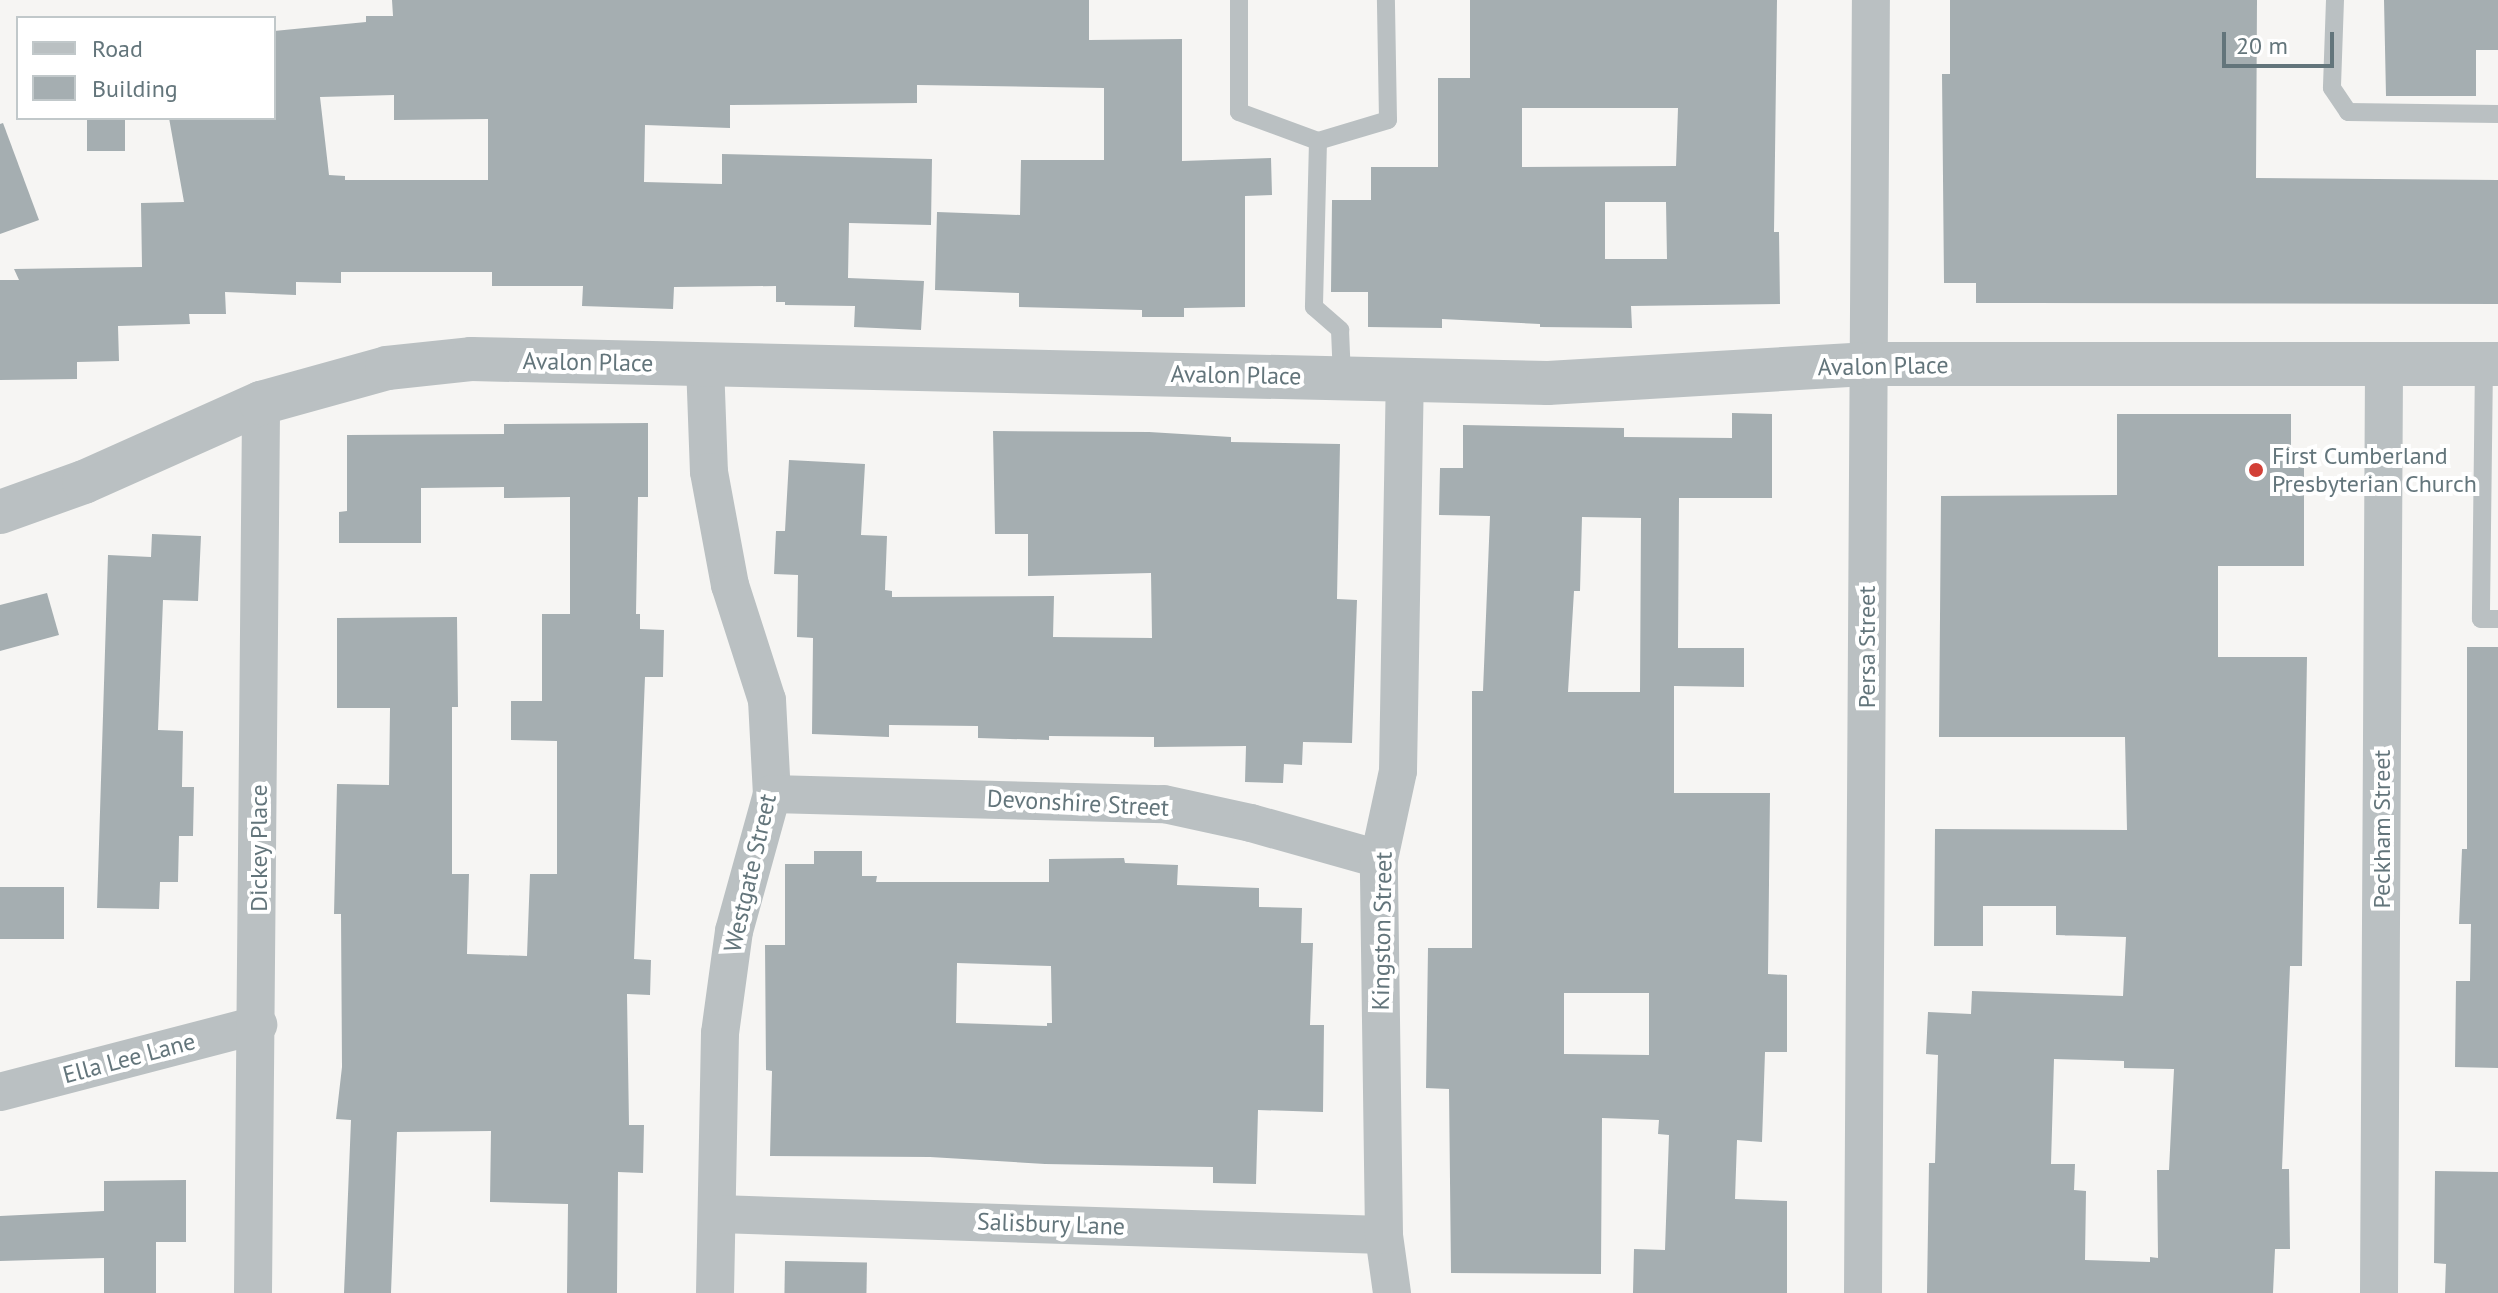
<!DOCTYPE html>
<style>
body{margin:0}
#map{position:relative;width:2498px;height:1293px;overflow:hidden;background:#f6f5f3;font-family:"PT Sans",sans-serif}
div>[style]{position:absolute}
.building>*{inset:0;background:#a5aeb1;transform-origin:0 0}
.service>*{height:18px;margin:-9px;padding:0 9px;transform-origin:9px;border-radius:9px;background:#bac0c2}
.minor>*{height:38px;margin:-19px;padding:0 19px;transform-origin:19px;border-radius:19px;background:#bac0c2}
.tertiary>*{height:44px;margin:-22px;padding:0 22px;transform-origin:22px;border-radius:22px;background:#bac0c2}
.dots>*{width:22px;height:22px;translate:-50% -50%;box-sizing:border-box;border:4px solid #fff;border-radius:50%}
span{translate:-50% -50%;white-space:nowrap;text-align:center;line-height:1.15;-webkit-text-stroke:8px #fff;paint-order:stroke}
.street-label{font-size:24px;color:#63757b}
.poi-label{font-size:24px;color:#63757b}
.left{translate:0 -50%;text-align:left}
.legend{position:absolute;left:16px;top:16px;width:260px;height:104px;box-sizing:border-box;background:#fff;border:2px solid #c1c8ca;margin:0;padding:10px 14px;list-style:none;font-size:24px;color:#63757b}
.legend li{display:flex;align-items:center;gap:16px;height:40px}
.legend b{width:40px;border:2px solid #c1c8ca}
.scale{position:absolute;left:2222px;top:32px;width:112px;height:36px;box-sizing:border-box;border:4px solid #63757b;border-top:0;padding-left:10px;font-size:24px;line-height:28px;white-space:nowrap;color:#63757b;-webkit-text-stroke:6px #fff;paint-order:stroke}
</style>
<div id="map">
<div class="building">
<div style="clip-path:polygon(evenodd,392px 0,1089px 0,1089px 40px,1182px 39px,1182px 161px,1271px 158px,1272px 195px,1245px 196px,1245px 307px,1184px 308px,1184px 317px,1142px 317px,1142px 310px,1019px 307px,1019px 293px,935px 290px,937px 212px,1020px 215px,1021px 160px,1104px 160px,1104px 88px,917px 85px,917px 103px,730px 105px,730px 128px,645px 125px,644px 182px,722px 184px,722px 154px,932px 159px,931px 225px,849px 223px,848px 278px,924px 281px,921px 330px,854px 327px,855px 306px,785px 305px,785px 302px,776px 302px,776px 286px,674px 287px,673px 309px,582px 306px,583px 286px,492px 286px,492px 272px,341px 272px,341px 283px,296px 282px,296px 295px,225px 292px,226px 314px,189px 314px,190px 324px,118px 326px,119px 361px,77px 362px,77px 379px,0 380px,0 280px,19px 280px,14px 269px,142px 267px,141px 203px,184px 202px,169px 118px,274px 118px,274px 31px,366px 22px,366px 16px,393px 16px,392px 0,394px 95px,394px 120px,488px 119px,488px 180px,345px 180px,345px 176px,329px 175px,320px 97px,394px 95px)"></div>
<div style="clip-path:polygon(evenodd,1470px 0,1777px 0,1774px 232px,1779px 232px,1780px 304px,1631px 306px,1632px 328px,1540px 327px,1540px 324px,1442px 319px,1442px 328px,1368px 327px,1368px 292px,1331px 292px,1332px 200px,1371px 200px,1371px 167px,1438px 167px,1438px 78px,1470px 78px,1470px 0,1522px 108px,1678px 108px,1676px 166px,1522px 167px,1522px 108px,1470px 0,1605px 202px,1666px 202px,1667px 259px,1605px 259px,1605px 202px)"></div>
<div style="clip-path:polygon(1950px 0,2257px 0,2256px 178px,2498px 180px,2498px 304px,1976px 303px,1976px 283px,1944px 283px,1942px 74px,1950px 74px)"></div>
<div style="clip-path:polygon(2384px 0,2498px 0,2498px 50px,2476px 50px,2476px 96px,2386px 96px)"></div>
<div style="left:87px;top:118px;width:38px;height:33px"></div>
<div style="clip-path:polygon(3px 123px,39px 220px,0 234px,0 124px)"></div>
<div style="clip-path:polygon(evenodd,1732px 413px,1772px 414px,1772px 498px,1679px 498px,1678px 648px,1744px 648px,1744px 687px,1674px 686px,1674px 793px,1770px 793px,1768px 974px,1787px 975px,1787px 1052px,1765px 1052px,1762px 1142px,1737px 1140px,1735px 1199px,1787px 1201px,1787px 1293px,1633px 1293px,1634px 1249px,1665px 1250px,1669px 1135px,1658px 1134px,1659px 1120px,1602px 1118px,1601px 1274px,1451px 1273px,1449px 1089px,1426px 1088px,1428px 948px,1472px 948px,1472px 691px,1483px 691px,1490px 516px,1439px 515px,1440px 468px,1463px 468px,1463px 425px,1624px 428px,1624px 437px,1732px 438px,1732px 413px,1582px 517px,1641px 518px,1640px 692px,1568px 692px,1574px 591px,1580px 591px,1582px 517px,1732px 413px,1564px 993px,1649px 993px,1649px 1055px,1564px 1054px,1564px 993px)"></div>
<div style="clip-path:polygon(evenodd,2117px 414px,2291px 414px,2291px 448px,2304px 448px,2304px 566px,2218px 566px,2218px 657px,2307px 657px,2302px 966px,2290px 966px,2282px 1169px,2289px 1169px,2290px 1249px,2275px 1249px,2273px 1293px,1927px 1293px,1929px 1163px,1935px 1163px,1938px 1055px,1926px 1054px,1928px 1012px,1971px 1014px,1972px 991px,2123px 996px,2126px 937px,2056px 935px,2056px 906px,1983px 906px,1983px 946px,1934px 946px,1935px 829px,2127px 830px,2125px 737px,1939px 737px,1941px 496px,2117px 495px,2117px 414px,2054px 1059px,2124px 1061px,2124px 1068px,2174px 1069px,2169px 1170px,2157px 1170px,2158px 1258px,2150px 1257px,2150px 1262px,2085px 1260px,2086px 1191px,2074px 1190px,2075px 1164px,2051px 1164px,2054px 1059px)"></div>
<div style="clip-path:polygon(648px 423px,648px 497px,638px 497px,636px 614px,640px 614px,640px 629px,664px 630px,663px 677px,645px 677px,634px 959px,651px 960px,650px 995px,627px 994px,629px 1125px,644px 1125px,643px 1173px,618px 1172px,617px 1293px,567px 1293px,568px 1204px,490px 1202px,491px 1131px,397px 1132px,391px 1293px,344px 1293px,351px 1120px,336px 1119px,342px 1067px,341px 914px,334px 914px,337px 784px,389px 785px,390px 708px,337px 708px,337px 618px,457px 617px,458px 707px,452px 707px,452px 874px,469px 874px,467px 954px,527px 956px,530px 874px,557px 874px,557px 741px,511px 740px,511px 701px,542px 701px,542px 614px,570px 614px,570px 497px,504px 498px,504px 487px,421px 488px,421px 543px,339px 543px,339px 512px,347px 511px,347px 435px,504px 434px,504px 424px)"></div>
<div style="clip-path:polygon(993px 431px,1149px 432px,1231px 437px,1231px 442px,1340px 444px,1337px 599px,1357px 600px,1352px 743px,1303px 742px,1302px 765px,1284px 764px,1283px 783px,1245px 782px,1246px 746px,1154px 747px,1154px 737px,1049px 736px,1049px 740px,978px 738px,978px 726px,889px 725px,889px 737px,812px 734px,813px 638px,797px 637px,798px 575px,774px 574px,776px 531px,785px 531px,789px 460px,865px 464px,861px 535px,887px 536px,885px 590px,892px 591px,892px 597px,1054px 596px,1053px 637px,1152px 638px,1151px 573px,1028px 576px,1028px 534px,995px 534px)"></div>
<div style="clip-path:polygon(152px 534px,201px 536px,198px 601px,163px 600px,158px 730px,183px 731px,182px 787px,194px 787px,193px 836px,179px 836px,178px 882px,160px 882px,159px 909px,97px 908px,108px 555px,151px 557px)"></div>
<div style="clip-path:polygon(47px 593px,59px 635px,0 651px,0 605px)"></div>
<div style="clip-path:polygon(2467px 647px,2498px 647px,2498px 1068px,2455px 1067px,2456px 981px,2470px 981px,2471px 924px,2459px 924px,2462px 849px,2467px 849px)"></div>
<div style="clip-path:polygon(evenodd,814px 851px,862px 851px,862px 876px,877px 876px,876px 882px,1049px 882px,1049px 859px,1124px 858px,1125px 863px,1178px 865px,1177px 885px,1259px 888px,1259px 907px,1302px 908px,1301px 943px,1313px 943px,1310px 1025px,1324px 1025px,1323px 1112px,1258px 1110px,1256px 1184px,1213px 1183px,1213px 1167px,1045px 1164px,930px 1157px,770px 1156px,772px 1071px,766px 1070px,765px 945px,785px 945px,785px 864px,814px 864px,814px 851px,957px 963px,1051px 966px,1052px 1023px,1047px 1023px,1047px 1026px,956px 1023px,957px 963px)"></div>
<div style="left:0;top:887px;width:64px;height:52px"></div>
<div style="clip-path:polygon(2435px 1171px,2498px 1172px,2498px 1293px,2445px 1293px,2446px 1264px,2434px 1263px)"></div>
<div style="clip-path:polygon(186px 1180px,186px 1242px,156px 1242px,156px 1293px,104px 1293px,104px 1258px,0 1261px,0 1216px,104px 1211px,104px 1181px)"></div>
<div style="left:785px;top:1261px;width:82px;height:32px;rotate:1deg"></div>
</div>
<div class="service">
<div style="left:1239px;top:0;width:112px;rotate:90deg"></div>
<div style="left:1239px;top:112px;width:84px;rotate:20.2deg"></div>
<div style="left:1318px;top:141px;width:166px;rotate:91.4deg"></div>
<div style="left:1314px;top:307px;width:35px;rotate:41deg"></div>
<div style="left:1340px;top:330px;width:47px;rotate:87.6deg"></div>
<div style="left:2335px;top:0;width:88px;rotate:92deg"></div>
<div style="left:2332px;top:88px;width:29px;rotate:56deg"></div>
<div style="left:2348px;top:112px;width:150px;rotate:0.8deg"></div>
<div style="left:1318px;top:141px;width:73px;rotate:-16.7deg"></div>
<div style="left:1388px;top:120px;width:120px;rotate:-91deg"></div>
<div style="left:2484px;top:364px;width:255px;rotate:90.7deg"></div>
<div style="left:2481px;top:619px;width:17px"></div>
</div>
<div class="minor">
<div style="left:705px;top:364px;width:108px;rotate:87.9deg"></div>
<div style="left:709px;top:472px;width:115px;rotate:79.5deg"></div>
<div style="left:730px;top:585px;width:121px;rotate:72.2deg"></div>
<div style="left:767px;top:700px;width:94px;rotate:87deg"></div>
<div style="left:772px;top:794px;width:142px;rotate:105.5deg"></div>
<div style="left:734px;top:931px;width:103px;rotate:97.8deg"></div>
<div style="left:720px;top:1033px;width:260px;rotate:91.1deg"></div>
<div style="left:772px;top:794px;width:392px;rotate:1.5deg"></div>
<div style="left:1164px;top:804px;width:89px;rotate:12.3deg"></div>
<div style="left:1251px;top:823px;width:133px;rotate:15.7deg"></div>
<div style="left:0;top:1092px;width:267px;rotate:-14.6deg"></div>
<div style="left:718px;top:1214px;width:666px;rotate:1.81deg"></div>
<div style="left:253px;top:1293px;width:890px;rotate:-89.48deg"></div>
<div style="left:1392px;top:1293px;width:59px;rotate:-97.9deg"></div>
<div style="left:1384px;top:1235px;width:376px;rotate:-90.8deg"></div>
<div style="left:1379px;top:859px;width:90px;rotate:-77.8deg"></div>
<div style="left:1398px;top:771px;width:393px;rotate:-89deg"></div>
<div style="left:1863px;top:1293px;width:1293px;rotate:-89.65deg"></div>
<div style="left:2379px;top:1293px;width:928px;rotate:-89.69deg"></div>
</div>
<div class="tertiary">
<div style="left:0;top:512px;width:89px;rotate:-19.7deg"></div>
<div style="left:84px;top:482px;width:194px;rotate:-24.1deg"></div>
<div style="left:261px;top:403px;width:131px;rotate:-15.5deg"></div>
<div style="left:387px;top:368px;width:84px;rotate:-6.1deg"></div>
<div style="left:471px;top:359px;width:1077px;rotate:1.28deg"></div>
<div style="left:1548px;top:383px;width:322px;rotate:-3.4deg"></div>
<div style="left:1869px;top:364px;width:629px"></div>
</div>
<div class="dots">
<div style="left:2256px;top:470px;background:#d23f36"></div>
</div>
<div class="street-label">
<span style="left:588px;top:362px;rotate:1deg">Avalon Place</span>
<span style="left:1883px;top:366px;rotate:-1deg">Avalon Place</span>
<span style="left:1236px;top:375px;rotate:1deg">Avalon Place</span>
<span style="left:1867px;top:647px;rotate:-90deg">Persa Street</span>
<span style="left:1078px;top:803px;rotate:3deg">Devonshire Street</span>
<span style="left:2382px;top:829px;rotate:-90deg">Peckham Street</span>
<span style="left:259px;top:848px;rotate:-90deg">Dickey Place</span>
<span style="left:750px;top:873px;rotate:-77deg">Westgate Street</span>
<span style="left:1382px;top:931px;rotate:-89deg">Kingston Street</span>
<span style="left:129px;top:1058px;rotate:-15deg">Ella Lee Lane</span>
<span style="left:1051px;top:1224px;rotate:2deg">Salisbury Lane</span>
</div>
<div class="poi-label">
<span class="left" style="left:2272px;top:470px">First Cumberland<br>Presbyterian Church</span>
</div>
<ul class="legend">
<li><b style="height:10px;background:#bac0c2"></b>Road</li>
<li><b style="height:22px;background:#a5aeb1"></b>Building</li>
</ul>
<div class="scale">20 m</div>
</div>
